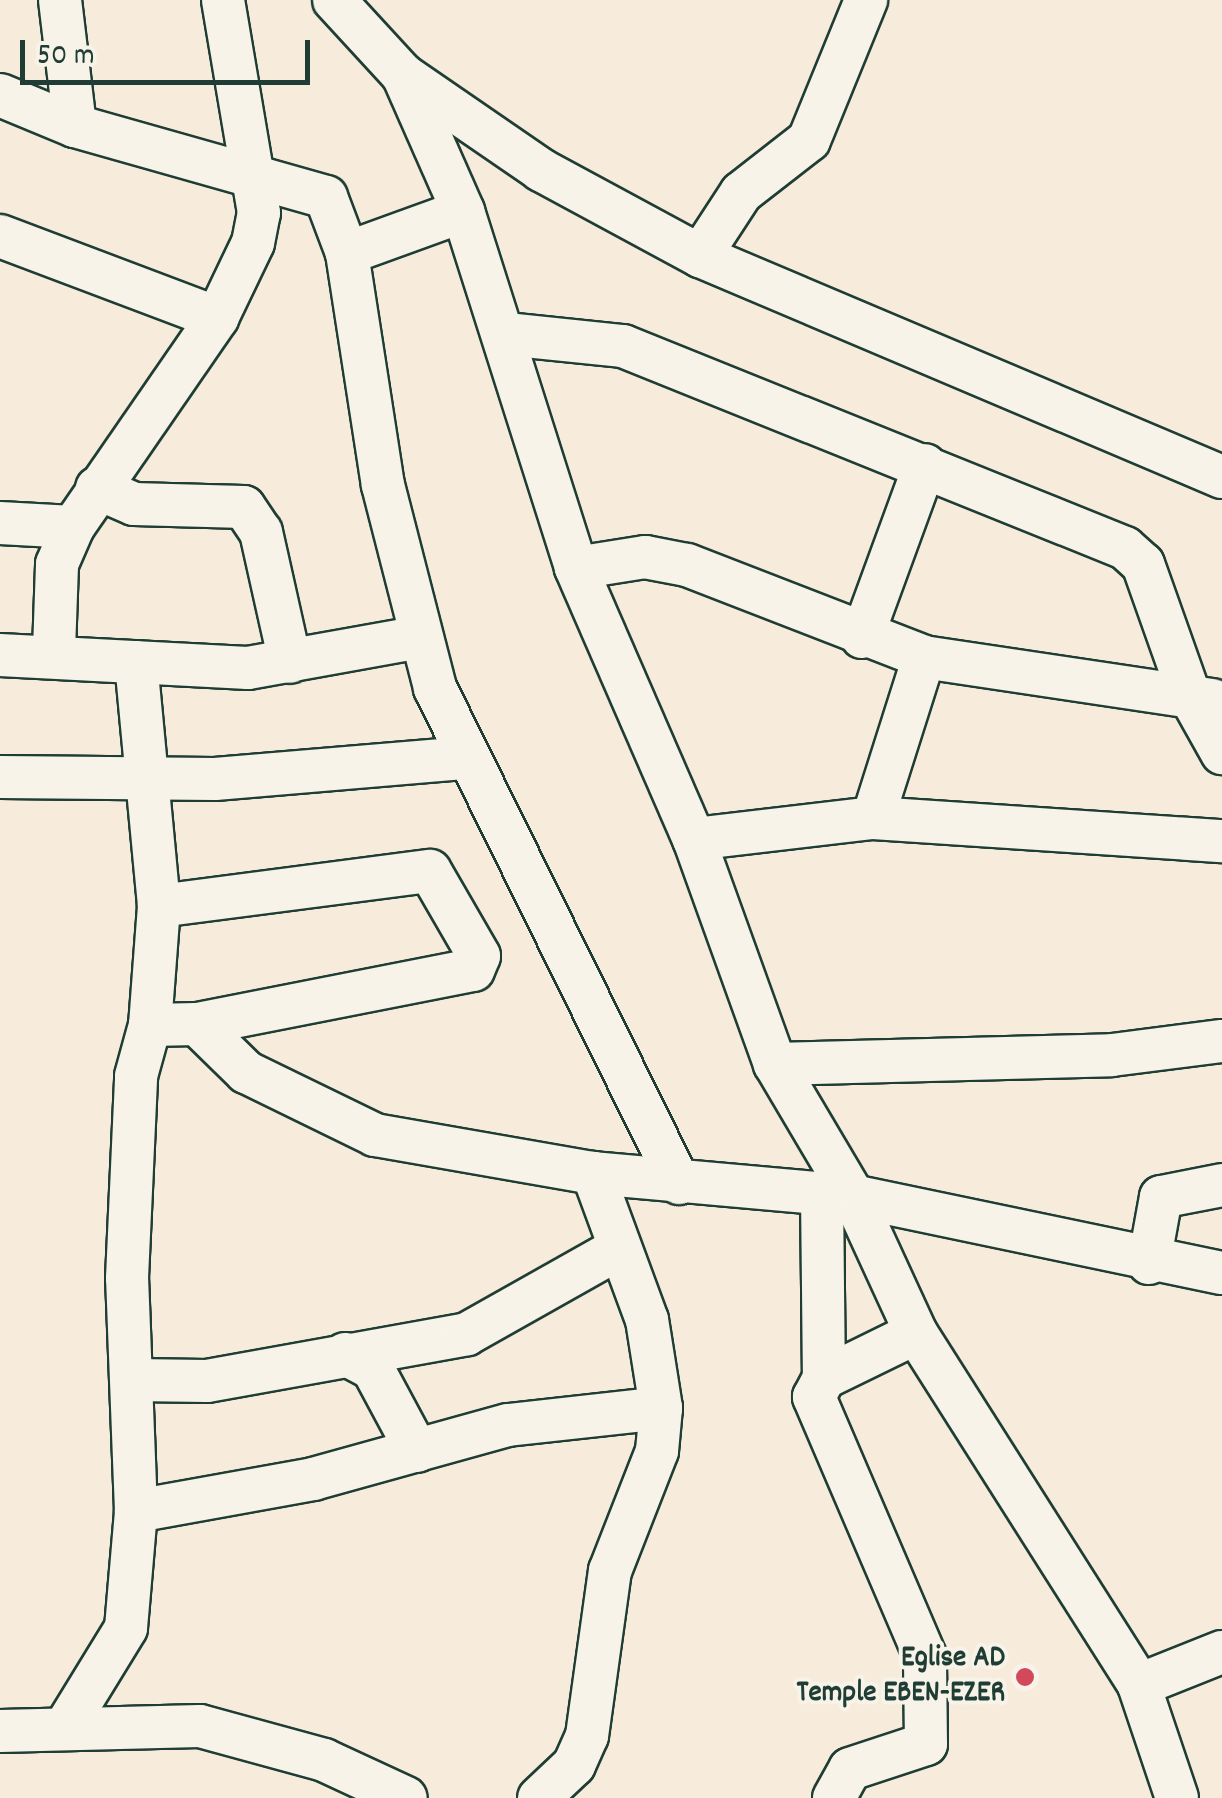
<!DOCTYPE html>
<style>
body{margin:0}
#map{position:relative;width:1222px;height:1798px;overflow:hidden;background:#f7ebdb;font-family:Dekko,sans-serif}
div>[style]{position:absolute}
.roads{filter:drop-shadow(2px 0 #1f3d34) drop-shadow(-2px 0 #1f3d34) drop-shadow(0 2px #1f3d34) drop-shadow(0 -2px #1f3d34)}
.minor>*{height:42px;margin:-21px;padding:0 21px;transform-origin:21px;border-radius:21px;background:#f7f3e8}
.dots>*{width:28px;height:28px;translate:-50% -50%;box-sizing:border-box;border:5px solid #f7f3e8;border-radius:50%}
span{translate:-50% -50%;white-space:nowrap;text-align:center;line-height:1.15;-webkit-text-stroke:8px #f7f3e8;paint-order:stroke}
.poi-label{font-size:30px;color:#1f3d34;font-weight:700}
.right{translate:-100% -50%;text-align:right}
.scale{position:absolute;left:20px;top:40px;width:290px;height:45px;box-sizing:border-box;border:5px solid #1f3d34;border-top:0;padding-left:12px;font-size:30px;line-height:35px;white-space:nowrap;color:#1f3d34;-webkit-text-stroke:8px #f7f3e8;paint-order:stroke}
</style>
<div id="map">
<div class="roads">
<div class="minor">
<div style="left:60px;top:0;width:127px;rotate:83.2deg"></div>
<div style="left:334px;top:0;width:102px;rotate:47.4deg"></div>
<div style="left:403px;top:75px;width:149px;rotate:66.2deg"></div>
<div style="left:463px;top:211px;width:374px;rotate:72.4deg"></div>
<div style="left:576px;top:568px;width:296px;rotate:66.5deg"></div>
<div style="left:694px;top:839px;width:239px;rotate:70.2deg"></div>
<div style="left:775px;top:1064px;width:153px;rotate:59.4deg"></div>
<div style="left:853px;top:1196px;width:151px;rotate:65.3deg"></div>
<div style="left:916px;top:1333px;width:417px;rotate:57.6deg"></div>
<div style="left:1139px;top:1685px;width:119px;rotate:71.4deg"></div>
<div style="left:403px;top:75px;width:168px;rotate:34.5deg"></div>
<div style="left:541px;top:170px;width:181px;rotate:28.4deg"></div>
<div style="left:700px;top:256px;width:567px;rotate:22.95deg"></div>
<div style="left:0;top:95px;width:81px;rotate:22.5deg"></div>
<div style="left:75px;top:126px;width:261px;rotate:15.8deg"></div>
<div style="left:326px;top:197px;width:60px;rotate:69.4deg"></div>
<div style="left:347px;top:253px;width:235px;rotate:81.2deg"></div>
<div style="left:383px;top:485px;width:210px;rotate:75.6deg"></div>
<div style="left:435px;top:688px;width:552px;rotate:63.76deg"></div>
<div style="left:0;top:236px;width:232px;rotate:20.7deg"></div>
<div style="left:347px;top:253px;width:123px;rotate:-19.9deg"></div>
<div style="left:700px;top:256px;width:75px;rotate:-56.9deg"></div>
<div style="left:741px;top:193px;width:86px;rotate:-37.9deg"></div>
<div style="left:809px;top:140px;width:151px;rotate:-67.8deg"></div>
<div style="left:506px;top:334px;width:118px;rotate:5.9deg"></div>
<div style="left:623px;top:346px;width:541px;rotate:21.92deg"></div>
<div style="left:1125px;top:548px;width:24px;rotate:42deg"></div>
<div style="left:1143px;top:564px;width:138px;rotate:70.5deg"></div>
<div style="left:1189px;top:694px;width:68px;rotate:60.8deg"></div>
<div style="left:97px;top:488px;width:40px;rotate:23.4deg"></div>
<div style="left:134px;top:504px;width:110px;rotate:1.6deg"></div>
<div style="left:244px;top:507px;width:30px;rotate:56deg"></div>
<div style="left:261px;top:532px;width:133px;rotate:77.4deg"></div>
<div style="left:0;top:523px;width:73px;rotate:3.1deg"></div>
<div style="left:576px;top:568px;width:70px;rotate:-9.1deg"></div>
<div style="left:645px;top:557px;width:43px;rotate:10.8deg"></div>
<div style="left:687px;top:565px;width:254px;rotate:21.2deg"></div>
<div style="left:924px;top:657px;width:292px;rotate:8.5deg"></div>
<div style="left:862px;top:637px;width:183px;rotate:-69.9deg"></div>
<div style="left:54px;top:651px;width:87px;rotate:-88deg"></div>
<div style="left:57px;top:564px;width:40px;rotate:-66.6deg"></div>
<div style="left:73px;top:527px;width:254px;rotate:-55.4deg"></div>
<div style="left:217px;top:318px;width:83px;rotate:-64.4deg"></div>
<div style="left:253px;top:243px;width:31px;rotate:-79deg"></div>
<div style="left:259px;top:213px;width:216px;rotate:-99.6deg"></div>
<div style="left:0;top:655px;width:248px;rotate:3deg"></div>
<div style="left:248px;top:668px;width:176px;rotate:-10.2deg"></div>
<div style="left:136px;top:662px;width:245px;rotate:84.6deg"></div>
<div style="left:159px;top:906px;width:119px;rotate:94.3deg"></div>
<div style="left:150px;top:1025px;width:47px;rotate:-1.2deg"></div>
<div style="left:197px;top:1024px;width:69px;rotate:44.4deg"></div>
<div style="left:246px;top:1072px;width:144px;rotate:26deg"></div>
<div style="left:375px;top:1135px;width:221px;rotate:9.9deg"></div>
<div style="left:593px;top:1173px;width:261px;rotate:5.1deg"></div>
<div style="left:853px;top:1196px;width:377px;rotate:11.8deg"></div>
<div style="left:0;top:777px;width:215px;rotate:0.5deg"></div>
<div style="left:215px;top:779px;width:252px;rotate:-4.8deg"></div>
<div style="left:873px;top:818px;width:169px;rotate:-72.4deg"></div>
<div style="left:694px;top:839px;width:180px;rotate:-6.7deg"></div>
<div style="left:873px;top:818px;width:350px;rotate:3.8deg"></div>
<div style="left:159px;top:906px;width:273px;rotate:-7.4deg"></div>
<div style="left:430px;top:871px;width:98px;rotate:60deg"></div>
<div style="left:479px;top:956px;width:15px;rotate:113deg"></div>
<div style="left:473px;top:970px;width:281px;rotate:168.9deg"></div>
<div style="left:775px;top:1064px;width:337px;rotate:-1.5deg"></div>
<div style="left:1112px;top:1055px;width:111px;rotate:-7.3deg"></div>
<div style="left:822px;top:1193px;width:185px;rotate:89.4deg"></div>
<div style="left:1149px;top:1263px;width:67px;rotate:-79.7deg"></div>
<div style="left:1161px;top:1197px;width:62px;rotate:-11.1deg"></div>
<div style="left:345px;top:1354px;width:32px;rotate:28deg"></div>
<div style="left:373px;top:1369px;width:93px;rotate:61.8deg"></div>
<div style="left:134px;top:1380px;width:73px;rotate:0.8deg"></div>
<div style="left:207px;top:1381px;width:264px;rotate:-10.2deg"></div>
<div style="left:467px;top:1334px;width:173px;rotate:-29.4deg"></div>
<div style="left:136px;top:1511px;width:180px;rotate:-10.2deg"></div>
<div style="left:313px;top:1479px;width:202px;rotate:-15.5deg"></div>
<div style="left:508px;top:1425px;width:154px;rotate:-6.3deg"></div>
<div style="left:1139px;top:1685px;width:89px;rotate:-21.7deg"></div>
<div style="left:66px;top:1726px;width:115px;rotate:-58.5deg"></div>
<div style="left:126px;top:1628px;width:117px;rotate:-85.1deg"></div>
<div style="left:136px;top:1511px;width:233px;rotate:-92.2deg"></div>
<div style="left:127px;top:1278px;width:202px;rotate:-87.4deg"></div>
<div style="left:136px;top:1076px;width:53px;rotate:-74.6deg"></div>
<div style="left:0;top:1731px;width:200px;rotate:-1.4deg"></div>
<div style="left:200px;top:1726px;width:129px;rotate:15.3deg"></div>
<div style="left:324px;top:1760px;width:90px;rotate:24.9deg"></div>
<div style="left:539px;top:1798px;width:48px;rotate:-43.3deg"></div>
<div style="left:574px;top:1765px;width:32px;rotate:-66deg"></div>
<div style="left:587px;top:1736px;width:167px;rotate:-82.1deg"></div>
<div style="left:610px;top:1571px;width:129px;rotate:-68.6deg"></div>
<div style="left:657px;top:1451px;width:43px;rotate:-84.7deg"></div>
<div style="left:661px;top:1408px;width:89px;rotate:-99deg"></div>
<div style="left:647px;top:1320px;width:157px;rotate:-110.2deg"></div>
<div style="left:834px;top:1798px;width:33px;rotate:-61deg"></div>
<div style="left:850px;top:1769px;width:80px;rotate:-18.2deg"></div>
<div style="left:926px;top:1744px;width:88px;rotate:-90.7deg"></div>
<div style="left:925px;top:1656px;width:282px;rotate:-113.2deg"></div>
<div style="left:814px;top:1397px;width:21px;rotate:-62deg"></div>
<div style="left:824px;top:1378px;width:102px;rotate:-26.1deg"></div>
</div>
</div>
<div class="dots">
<div style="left:1025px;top:1677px;background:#d1495b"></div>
</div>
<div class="poi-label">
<span class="right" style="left:1005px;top:1677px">Eglise AD<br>Temple EBEN-EZER</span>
</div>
<div class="scale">50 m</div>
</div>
